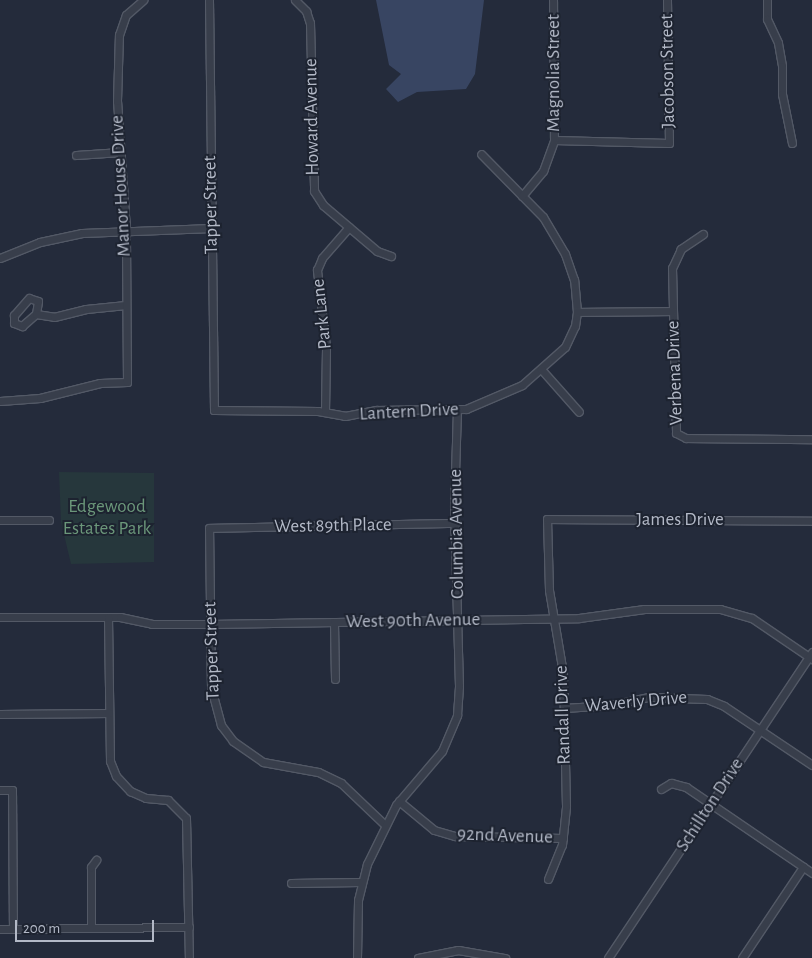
<!DOCTYPE html>
<style>
body{margin:0}
#map{position:relative;width:812px;height:958px;overflow:hidden;background:#242b3b;font-family:"Alegreya Sans",sans-serif}
div>[style]{position:absolute}
.green>*{inset:0;background:#26373c}
.water>*{inset:0;background:#384562}
.roads{filter:drop-shadow(1px 0 #535966) drop-shadow(-1px 0 #535966) drop-shadow(0 1px #535966) drop-shadow(0 -1px #535966)}
.minor>*{height:7px;margin:-3.5px;padding:0 3.5px;transform-origin:3.5px;border-radius:3.5px;background:#383e4b}
span{translate:-50% -50%;white-space:nowrap;text-align:center;line-height:1.15;-webkit-text-stroke:4px #1d2330;paint-order:stroke}
.street-label{font-size:19px;color:#b3b9c7}
.park-label{font-size:19px;color:#6b977a}
.scale{position:absolute;left:15px;top:920px;width:139px;height:22px;box-sizing:border-box;border:2px solid #b3b9c7;border-top:0;padding-left:6px;font-size:15px;line-height:18px;white-space:nowrap;color:#b3b9c7;-webkit-text-stroke:4px #1d2330;paint-order:stroke}
</style>
<div id="map">
<div class="green">
<div style="clip-path:polygon(59px 472px,154px 473px,154px 562px,71px 564px,61px 522px)"></div>
</div>
<div class="water">
<div style="clip-path:polygon(376px 0,484px 0,475px 74px,466px 89px,417px 92px,398px 102px,386px 89px,401px 74px,389px 65px)"></div>
</div>
<div class="roads">
<div class="minor">
<div style="left:209px;top:0;width:410px;rotate:89.3deg"></div>
<div style="left:214px;top:410px;width:104px;rotate:0.6deg"></div>
<div style="left:318px;top:411px;width:27px;rotate:10deg"></div>
<div style="left:345px;top:416px;width:32px;rotate:-11deg"></div>
<div style="left:376px;top:410px;width:90px;rotate:-0.6deg"></div>
<div style="left:466px;top:409px;width:61px;rotate:-23.2deg"></div>
<div style="left:522px;top:385px;width:57px;rotate:-41.5deg"></div>
<div style="left:565px;top:347px;width:23px;rotate:-65deg"></div>
<div style="left:575px;top:326px;width:14px;rotate:-82deg"></div>
<div style="left:577px;top:312px;width:32px;rotate:-95deg"></div>
<div style="left:574px;top:280px;width:28px;rotate:-109deg"></div>
<div style="left:565px;top:254px;width:43px;rotate:-120.7deg"></div>
<div style="left:543px;top:217px;width:88px;rotate:-134.5deg"></div>
<div style="left:295px;top:0;width:16px;rotate:45deg"></div>
<div style="left:306px;top:11px;width:13px;rotate:72deg"></div>
<div style="left:310px;top:23px;width:168px;rotate:88.6deg"></div>
<div style="left:314px;top:191px;width:17px;rotate:57deg"></div>
<div style="left:323px;top:205px;width:71px;rotate:40.4deg"></div>
<div style="left:377px;top:251px;width:15px;rotate:20deg"></div>
<div style="left:767px;top:0;width:19px;rotate:90deg"></div>
<div style="left:767px;top:19px;width:26px;rotate:65deg"></div>
<div style="left:778px;top:43px;width:23px;rotate:80deg"></div>
<div style="left:782px;top:66px;width:28px;rotate:90deg"></div>
<div style="left:782px;top:94px;width:50px;rotate:78.5deg"></div>
<div style="left:554px;top:140px;width:115px;rotate:1.5deg"></div>
<div style="left:669px;top:143px;width:143px;rotate:-90.8deg"></div>
<div style="left:76px;top:155px;width:45px;rotate:-3.8deg"></div>
<div style="left:522px;top:196px;width:33px;rotate:-50deg"></div>
<div style="left:543px;top:171px;width:33px;rotate:-70deg"></div>
<div style="left:554px;top:140px;width:140px;rotate:-90.4deg"></div>
<div style="left:703px;top:234px;width:27px;rotate:146deg"></div>
<div style="left:681px;top:249px;width:21px;rotate:115deg"></div>
<div style="left:672px;top:268px;width:165px;rotate:88.6deg"></div>
<div style="left:676px;top:433px;width:11px;rotate:27deg"></div>
<div style="left:686px;top:438px;width:126px;rotate:0.5deg"></div>
<div style="left:0;top:258px;width:43px;rotate:-21.8deg"></div>
<div style="left:40px;top:242px;width:43px;rotate:-12.1deg"></div>
<div style="left:82px;top:233px;width:130px;rotate:-2.2deg"></div>
<div style="left:577px;top:312px;width:95px;rotate:-0.6deg"></div>
<div style="left:36px;top:314px;width:13px;rotate:-81deg"></div>
<div style="left:38px;top:301px;width:9px;rotate:-162deg"></div>
<div style="left:29px;top:298px;width:23px;rotate:131deg"></div>
<div style="left:14px;top:315px;width:8px;rotate:90deg"></div>
<div style="left:14px;top:323px;width:9px;rotate:21deg"></div>
<div style="left:22px;top:326px;width:18px;rotate:-41deg"></div>
<div style="left:36px;top:314px;width:18px;rotate:9deg"></div>
<div style="left:54px;top:317px;width:33px;rotate:-14deg"></div>
<div style="left:86px;top:309px;width:40px;rotate:-5.7deg"></div>
<div style="left:541px;top:369px;width:57px;rotate:48.5deg"></div>
<div style="left:0;top:401px;width:40px;rotate:-4.3deg"></div>
<div style="left:40px;top:398px;width:62px;rotate:-14deg"></div>
<div style="left:100px;top:383px;width:27px;rotate:-2deg"></div>
<div style="left:127px;top:382px;width:153px;rotate:-90.4deg"></div>
<div style="left:126px;top:229px;width:128px;rotate:-94deg"></div>
<div style="left:117px;top:101px;width:66px;rotate:-88.3deg"></div>
<div style="left:119px;top:35px;width:21px;rotate:-71deg"></div>
<div style="left:126px;top:15px;width:23px;rotate:-41deg"></div>
<div style="left:325px;top:412px;width:65px;rotate:-89.1deg"></div>
<div style="left:326px;top:347px;width:78px;rotate:-96.7deg"></div>
<div style="left:317px;top:270px;width:13px;rotate:-67deg"></div>
<div style="left:322px;top:258px;width:41px;rotate:-48.9deg"></div>
<div style="left:0;top:520px;width:49px"></div>
<div style="left:0;top:617px;width:120px"></div>
<div style="left:120px;top:617px;width:33px;rotate:12deg"></div>
<div style="left:152px;top:624px;width:58px"></div>
<div style="left:210px;top:624px;width:369px;rotate:-0.9deg"></div>
<div style="left:579px;top:618px;width:66px;rotate:-7.9deg"></div>
<div style="left:644px;top:609px;width:76px"></div>
<div style="left:720px;top:609px;width:33px;rotate:16deg"></div>
<div style="left:752px;top:618px;width:73px;rotate:34.3deg"></div>
<div style="left:108px;top:617px;width:144px;rotate:89.2deg"></div>
<div style="left:110px;top:761px;width:16px;rotate:68deg"></div>
<div style="left:116px;top:776px;width:21px;rotate:47deg"></div>
<div style="left:130px;top:791px;width:17px;rotate:24deg"></div>
<div style="left:146px;top:798px;width:22px;rotate:5deg"></div>
<div style="left:168px;top:800px;width:25px;rotate:45deg"></div>
<div style="left:186px;top:818px;width:140px;rotate:88.8deg"></div>
<div style="left:334px;top:622px;width:57px;rotate:89deg"></div>
<div style="left:564px;top:708px;width:47px;rotate:-3.7deg"></div>
<div style="left:611px;top:705px;width:40px;rotate:-12deg"></div>
<div style="left:650px;top:697px;width:57px;rotate:2deg"></div>
<div style="left:707px;top:699px;width:18px;rotate:22deg"></div>
<div style="left:724px;top:706px;width:106px;rotate:33.8deg"></div>
<div style="left:0;top:714px;width:109px;rotate:-0.5deg"></div>
<div style="left:661px;top:789px;width:12px;rotate:-31deg"></div>
<div style="left:671px;top:783px;width:16px;rotate:15deg"></div>
<div style="left:686px;top:787px;width:153px;rotate:34.3deg"></div>
<div style="left:0;top:790px;width:12px"></div>
<div style="left:12px;top:790px;width:139px;rotate:89.6deg"></div>
<div style="left:399px;top:801px;width:45px;rotate:39.6deg"></div>
<div style="left:434px;top:830px;width:22px;rotate:16deg"></div>
<div style="left:455px;top:836px;width:108px;rotate:1.1deg"></div>
<div style="left:384px;top:824px;width:59px;rotate:-136.4deg"></div>
<div style="left:341px;top:783px;width:25px;rotate:-154deg"></div>
<div style="left:318px;top:772px;width:56px;rotate:-169.7deg"></div>
<div style="left:263px;top:762px;width:37px;rotate:-145deg"></div>
<div style="left:233px;top:741px;width:20px;rotate:-127deg"></div>
<div style="left:221px;top:725px;width:38px;rotate:-105deg"></div>
<div style="left:211px;top:688px;width:160px;rotate:-90.7deg"></div>
<div style="left:209px;top:528px;width:247px;rotate:-1.2deg"></div>
<div style="left:548px;top:879px;width:37px;rotate:-68deg"></div>
<div style="left:562px;top:845px;width:39px;rotate:-84deg"></div>
<div style="left:566px;top:806px;width:133px;rotate:-91.3deg"></div>
<div style="left:563px;top:673px;width:84px;rotate:-99.6deg"></div>
<div style="left:549px;top:590px;width:71px;rotate:-91.6deg"></div>
<div style="left:547px;top:519px;width:265px;rotate:0.4deg"></div>
<div style="left:291px;top:883px;width:69px;rotate:-0.8deg"></div>
<div style="left:91px;top:928px;width:61px;rotate:-90deg"></div>
<div style="left:91px;top:867px;width:9px;rotate:-54deg"></div>
<div style="left:0;top:929px;width:189px;rotate:-0.6deg"></div>
<div style="left:357px;top:958px;width:58px;rotate:-89deg"></div>
<div style="left:358px;top:900px;width:37px;rotate:-76deg"></div>
<div style="left:367px;top:864px;width:66px;rotate:-63.8deg"></div>
<div style="left:396px;top:805px;width:71px;rotate:-49.6deg"></div>
<div style="left:442px;top:751px;width:39px;rotate:-67deg"></div>
<div style="left:457px;top:715px;width:29px;rotate:-86deg"></div>
<div style="left:459px;top:686px;width:181px;rotate:-91.6deg"></div>
<div style="left:454px;top:505px;width:94px;rotate:-88.2deg"></div>
<div style="left:418px;top:958px;width:41px;rotate:-11.3deg"></div>
<div style="left:458px;top:950px;width:48px;rotate:9.7deg"></div>
<div style="left:608px;top:958px;width:368px;rotate:-56.3deg"></div>
<div style="left:742px;top:958px;width:110px;rotate:-56.2deg"></div>
</div>
</div>
<div class="street-label">
<span style="left:668px;top:71px;rotate:-91deg">Jacobson Street</span>
<span style="left:554px;top:73px;rotate:-90deg">Magnolia Street</span>
<span style="left:312px;top:117px;rotate:-91deg">Howard Avenue</span>
<span style="left:121px;top:186px;rotate:-93deg">Manor House Drive</span>
<span style="left:211px;top:205px;rotate:-91deg">Tapper Street</span>
<span style="left:322px;top:314px;rotate:-96deg">Park Lane</span>
<span style="left:675px;top:373px;rotate:-92deg">Verbena Drive</span>
<span style="left:409px;top:412px;rotate:-3deg">Lantern Drive</span>
<span style="left:680px;top:520px">James Drive</span>
<span style="left:333px;top:526px;rotate:-1deg">West 89th Place</span>
<span style="left:457px;top:534px;rotate:-91deg">Columbia Avenue</span>
<span style="left:413px;top:621px;rotate:-1deg">West 90th Avenue</span>
<span style="left:212px;top:651px;rotate:-92deg">Tapper Street</span>
<span style="left:636px;top:702px;rotate:-5deg">Waverly Drive</span>
<span style="left:563px;top:715px;rotate:-92deg">Randall Drive</span>
<span style="left:710px;top:805px;rotate:-57deg">Schillton Drive</span>
<span style="left:505px;top:836px;rotate:2deg">92nd Avenue</span>
</div>
<div class="park-label">
<span style="left:107px;top:518px">Edgewood<br>Estates Park</span>
</div>
<div class="scale">200 m</div>
</div>
